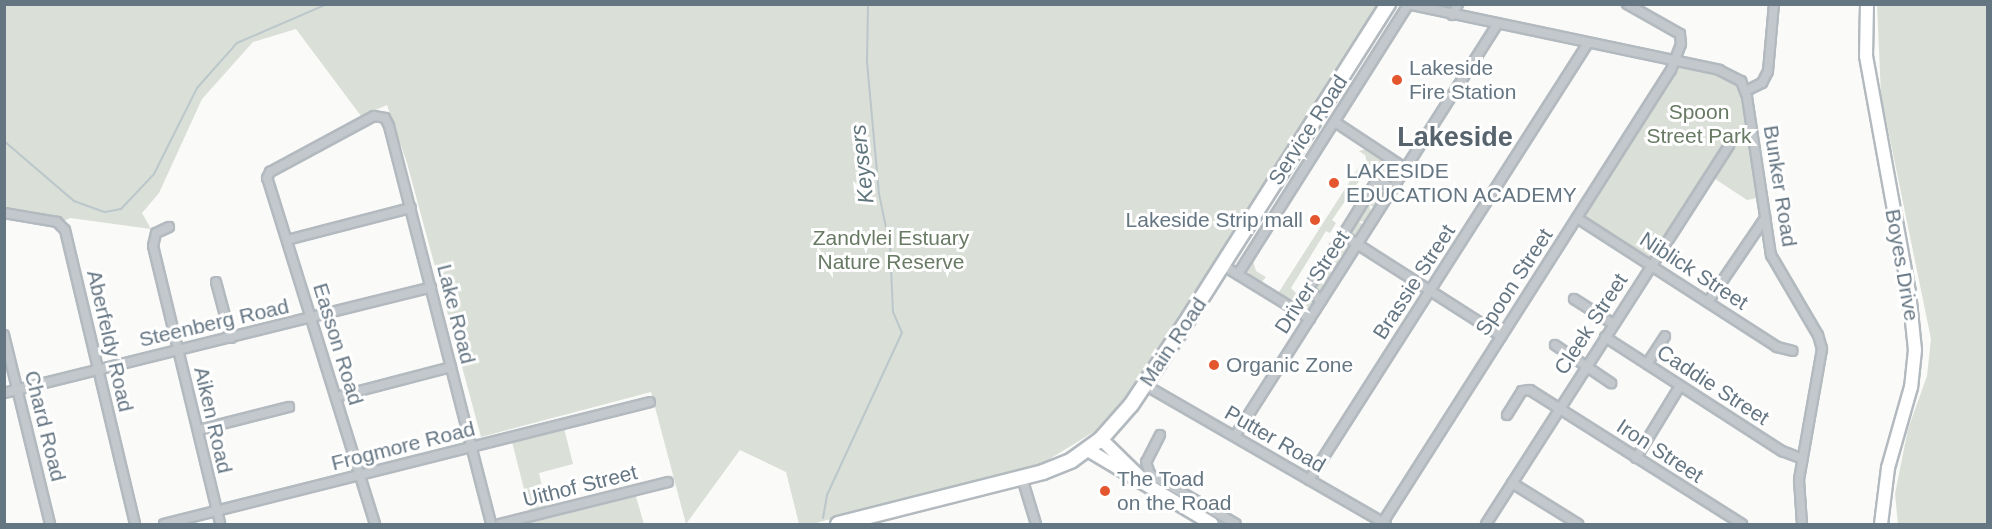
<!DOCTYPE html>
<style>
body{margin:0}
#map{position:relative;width:1992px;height:529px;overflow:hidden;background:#fafaf8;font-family:Arial,sans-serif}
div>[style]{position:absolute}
.green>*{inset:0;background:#dadfd7}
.stream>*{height:2px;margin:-1px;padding:0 1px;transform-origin:1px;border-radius:1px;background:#bbc7cb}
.roads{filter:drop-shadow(2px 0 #b3babf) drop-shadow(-2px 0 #b3babf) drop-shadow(0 2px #b3babf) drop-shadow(0 -2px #b3babf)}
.minor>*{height:8px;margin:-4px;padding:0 4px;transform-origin:4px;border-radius:4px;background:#c3c8cc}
.secondary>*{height:12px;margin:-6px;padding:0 6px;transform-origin:6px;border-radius:6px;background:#fff}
.primary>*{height:14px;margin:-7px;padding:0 7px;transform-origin:7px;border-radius:7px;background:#fff}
.dots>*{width:16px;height:16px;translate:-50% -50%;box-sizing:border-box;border:3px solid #fff;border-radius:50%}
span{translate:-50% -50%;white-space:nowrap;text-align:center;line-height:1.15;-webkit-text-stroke:6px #fff;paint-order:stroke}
.poi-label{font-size:21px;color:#657683}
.left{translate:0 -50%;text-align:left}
.right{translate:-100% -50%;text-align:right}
.park-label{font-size:21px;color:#687a64}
.street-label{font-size:21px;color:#657683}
.water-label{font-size:22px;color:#60757c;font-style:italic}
.district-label{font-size:27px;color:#57646e;font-weight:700}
.frame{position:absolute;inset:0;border:6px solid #657683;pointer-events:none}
</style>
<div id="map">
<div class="green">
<div style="clip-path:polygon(13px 4px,1379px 5px,1158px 349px,1121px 405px,1100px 428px,1043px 463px,812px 524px,799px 524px,786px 472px,740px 450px,686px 524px,651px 392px,481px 437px,407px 163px,387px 105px,361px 116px,296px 29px,253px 42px,202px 99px,159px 193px,142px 213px,151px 229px,70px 218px,64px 221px,5px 209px,4px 7px)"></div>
<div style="clip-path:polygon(1877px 5px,1987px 5px,1987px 524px,1898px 524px,1895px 494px,1908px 429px,1927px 376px,1931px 339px,1881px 95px)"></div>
<div style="clip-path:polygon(1674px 61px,1719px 70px,1741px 81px,1762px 197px,1747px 200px,1709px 175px,1651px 265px,1577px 218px)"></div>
<div style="clip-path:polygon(1366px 149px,1392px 164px,1396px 176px,1391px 184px,1370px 165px,1332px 220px,1336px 223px,1330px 233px,1326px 231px,1291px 288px,1303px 300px,1308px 294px,1317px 300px,1309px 309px,1301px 310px,1277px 295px,1366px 156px,1359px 151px)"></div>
<div style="clip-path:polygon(1380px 184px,1389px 188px,1384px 195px,1376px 194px,1381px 201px,1376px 208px,1369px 205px,1372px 214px,1367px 222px,1359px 221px,1364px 227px,1357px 238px,1349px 236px,1351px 225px,1358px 222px)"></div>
<div style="clip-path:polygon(1342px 240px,1352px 247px,1345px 257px,1337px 255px,1342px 262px,1337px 270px,1329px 268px,1333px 275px,1329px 282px,1320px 281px,1326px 287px,1321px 295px,1314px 292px)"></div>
<div style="clip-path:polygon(1259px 251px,1253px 261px,1256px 271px,1266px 277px,1260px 284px,1250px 277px,1247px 268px)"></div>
<div style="clip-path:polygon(563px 424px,573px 464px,539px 473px,548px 512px,634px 490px,644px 524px,508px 524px,531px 516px,511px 438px)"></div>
</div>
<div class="stream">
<div style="left:4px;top:141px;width:92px;rotate:40.6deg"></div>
<div style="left:74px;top:201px;width:33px;rotate:20deg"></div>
<div style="left:105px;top:212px;width:16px;rotate:-11deg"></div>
<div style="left:121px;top:209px;width:48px;rotate:-46.7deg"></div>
<div style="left:154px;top:174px;width:96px;rotate:-63.4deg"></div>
<div style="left:197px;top:88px;width:60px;rotate:-48.4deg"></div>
<div style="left:237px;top:43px;width:98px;rotate:-23.4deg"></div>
<div style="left:823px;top:518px;width:23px;rotate:-80deg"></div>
<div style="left:827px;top:495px;width:179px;rotate:-65.2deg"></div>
<div style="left:902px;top:333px;width:23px;rotate:-113deg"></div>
<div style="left:893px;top:312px;width:65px;rotate:-92.6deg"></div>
<div style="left:890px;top:247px;width:54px;rotate:-101.7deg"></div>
<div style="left:879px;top:194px;width:134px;rotate:-95.2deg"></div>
<div style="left:867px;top:61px;width:57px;rotate:-89deg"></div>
</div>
<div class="roads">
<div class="minor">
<div style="left:1407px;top:4px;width:319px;rotate:11.9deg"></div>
<div style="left:1719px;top:70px;width:25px;rotate:27deg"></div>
<div style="left:1741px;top:81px;width:17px;rotate:69deg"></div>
<div style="left:1747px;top:97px;width:160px;rotate:81.4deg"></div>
<div style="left:1771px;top:255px;width:93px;rotate:59.6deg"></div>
<div style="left:1818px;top:335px;width:15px;rotate:74deg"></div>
<div style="left:1822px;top:349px;width:133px;rotate:100deg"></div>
<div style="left:1799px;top:480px;width:44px;rotate:86.1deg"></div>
<div style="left:1452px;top:15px;width:13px;rotate:-61deg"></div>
<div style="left:1746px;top:91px;width:18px;rotate:-27deg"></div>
<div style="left:1762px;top:83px;width:13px;rotate:-63deg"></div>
<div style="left:1768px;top:71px;width:67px;rotate:-84.9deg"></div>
<div style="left:1335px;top:122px;width:85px;rotate:33.5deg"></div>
<div style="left:4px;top:213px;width:54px;rotate:9.6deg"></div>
<div style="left:57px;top:222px;width:11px;rotate:45deg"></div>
<div style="left:65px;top:230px;width:302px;rotate:76.6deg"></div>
<div style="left:1577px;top:218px;width:238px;rotate:32.8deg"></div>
<div style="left:1777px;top:347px;width:16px;rotate:14deg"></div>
<div style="left:169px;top:227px;width:14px;rotate:155deg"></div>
<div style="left:156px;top:233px;width:13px;rotate:103deg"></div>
<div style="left:153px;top:246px;width:286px;rotate:76.4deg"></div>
<div style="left:1343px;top:235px;width:65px;rotate:-58.3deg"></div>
<div style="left:1377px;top:180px;width:18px;rotate:29deg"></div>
<div style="left:287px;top:240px;width:128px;rotate:-14.5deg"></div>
<div style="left:1224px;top:266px;width:101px;rotate:31.6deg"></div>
<div style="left:1238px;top:274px;width:318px;rotate:-57.7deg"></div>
<div style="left:216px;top:282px;width:58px;rotate:75deg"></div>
<div style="left:1574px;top:299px;width:45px;rotate:32.3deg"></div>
<div style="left:1321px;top:301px;width:18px;rotate:-137deg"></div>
<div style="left:1308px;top:289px;width:64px;rotate:-57.1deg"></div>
<div style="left:1343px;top:235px;width:188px;rotate:32.6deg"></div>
<div style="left:1708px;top:302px;width:102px;rotate:-55.8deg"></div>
<div style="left:4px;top:335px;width:195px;rotate:76.3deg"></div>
<div style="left:1605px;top:337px;width:211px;rotate:32.8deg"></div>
<div style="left:1782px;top:451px;width:22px;rotate:21deg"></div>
<div style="left:1555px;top:345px;width:68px;rotate:34.2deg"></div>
<div style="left:1647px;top:364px;width:33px;rotate:-57deg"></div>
<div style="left:1145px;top:385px;width:278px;rotate:30deg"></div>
<div style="left:4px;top:393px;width:440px;rotate:-13.9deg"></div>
<div style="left:336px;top:397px;width:119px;rotate:-14.6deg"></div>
<div style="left:1507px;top:415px;width:28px;rotate:-58deg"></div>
<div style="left:1522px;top:391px;width:8px;rotate:-7deg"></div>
<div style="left:1530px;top:390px;width:251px;rotate:32.3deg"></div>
<div style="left:198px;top:430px;width:94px;rotate:-14.2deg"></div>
<div style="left:1160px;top:435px;width:30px;rotate:117deg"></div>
<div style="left:1146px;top:462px;width:13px;rotate:72deg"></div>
<div style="left:1150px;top:474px;width:99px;rotate:30.2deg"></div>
<div style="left:1235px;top:436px;width:488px;rotate:-57.5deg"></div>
<div style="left:1636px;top:458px;width:84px;rotate:-58.6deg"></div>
<div style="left:1022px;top:478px;width:48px;rotate:73.1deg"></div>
<div style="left:1309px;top:480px;width:518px;rotate:-57.44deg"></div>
<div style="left:1512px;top:483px;width:78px;rotate:31.8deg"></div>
<div style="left:1383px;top:522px;width:536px;rotate:-57.5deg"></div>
<div style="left:1671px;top:70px;width:28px;rotate:-69deg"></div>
<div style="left:1681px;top:44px;width:10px;rotate:-96deg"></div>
<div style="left:1680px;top:34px;width:61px;rotate:-150.5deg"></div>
<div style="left:164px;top:524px;width:501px;rotate:-14.09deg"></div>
<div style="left:375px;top:524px;width:362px;rotate:-107.3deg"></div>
<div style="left:267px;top:178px;width:7px;rotate:-63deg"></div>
<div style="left:270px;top:172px;width:118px;rotate:-28.3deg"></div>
<div style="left:374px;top:116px;width:11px;rotate:10deg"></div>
<div style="left:385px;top:118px;width:9px;rotate:63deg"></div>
<div style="left:389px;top:126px;width:411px;rotate:75.6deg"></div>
<div style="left:500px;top:524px;width:173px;rotate:-14deg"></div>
<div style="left:1486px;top:524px;width:450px;rotate:-57.3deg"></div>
</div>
<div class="secondary">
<div style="left:1867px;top:4px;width:52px;rotate:91.1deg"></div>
<div style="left:1866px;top:56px;width:240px;rotate:79.7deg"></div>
<div style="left:1909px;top:292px;width:58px;rotate:84.1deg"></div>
<div style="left:1915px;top:350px;width:37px;rotate:96deg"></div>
<div style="left:1911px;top:387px;width:84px;rotate:105.9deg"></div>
<div style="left:1888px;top:468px;width:56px;rotate:97.1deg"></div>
<div style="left:1101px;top:439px;width:64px;rotate:44.4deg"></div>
<div style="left:1088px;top:450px;width:144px;rotate:30.8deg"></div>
</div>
<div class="primary">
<div style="left:838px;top:524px;width:211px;rotate:-14.2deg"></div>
<div style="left:1043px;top:472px;width:31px;rotate:-22deg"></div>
<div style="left:1072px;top:460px;width:36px;rotate:-36deg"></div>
<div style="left:1101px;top:439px;width:45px;rotate:-48.6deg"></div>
<div style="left:1131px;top:405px;width:94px;rotate:-56.3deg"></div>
<div style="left:1183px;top:327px;width:383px;rotate:-57.6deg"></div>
</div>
</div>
<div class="dots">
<div style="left:1397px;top:80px;background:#e4572e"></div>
<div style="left:1334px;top:183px;background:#e4572e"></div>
<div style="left:1315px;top:220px;background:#e4572e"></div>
<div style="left:1214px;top:365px;background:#e4572e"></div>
<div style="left:1105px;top:491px;background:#e4572e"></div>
</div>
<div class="poi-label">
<span class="left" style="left:1409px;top:80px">Lakeside<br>Fire Station</span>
<span class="left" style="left:1346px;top:183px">LAKESIDE<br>EDUCATION ACADEMY</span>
<span class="right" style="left:1303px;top:220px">Lakeside Strip mall</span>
<span class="left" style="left:1226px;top:365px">Organic Zone</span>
<span class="left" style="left:1117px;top:491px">The Toad<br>on the Road</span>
</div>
<div class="park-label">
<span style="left:1699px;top:124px">Spoon<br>Street Park</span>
<span style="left:891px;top:250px">Zandvlei Estuary<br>Nature Reserve</span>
</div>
<div class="street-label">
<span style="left:1308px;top:130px;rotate:-57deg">Service Road</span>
<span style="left:1780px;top:186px;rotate:81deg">Bunker Road</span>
<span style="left:1902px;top:265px;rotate:80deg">Boyes Drive</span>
<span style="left:1694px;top:271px;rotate:33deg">Niblick Street</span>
<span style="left:1312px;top:282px;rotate:-57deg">Driver Street</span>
<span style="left:1414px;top:282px;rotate:-57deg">Brassie Street</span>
<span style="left:1514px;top:282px;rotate:-57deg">Spoon Street</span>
<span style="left:456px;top:314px;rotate:76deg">Lake Road</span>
<span style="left:214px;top:323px;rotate:-13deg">Steenberg Road</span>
<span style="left:1591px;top:324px;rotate:-57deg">Cleek Street</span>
<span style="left:110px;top:341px;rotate:77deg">Aberfeldy Road</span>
<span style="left:1173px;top:342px;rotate:-56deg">Main Road</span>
<span style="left:338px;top:344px;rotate:73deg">Easson Road</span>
<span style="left:1713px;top:385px;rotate:33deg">Caddie Street</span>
<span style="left:213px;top:420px;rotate:77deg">Aiken Road</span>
<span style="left:45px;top:426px;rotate:76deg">Chard Road</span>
<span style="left:1275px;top:439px;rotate:30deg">Putter Road</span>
<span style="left:403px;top:446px;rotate:-14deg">Frogmore Road</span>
<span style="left:1660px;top:451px;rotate:33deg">Iron Street</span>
<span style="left:580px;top:486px;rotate:-14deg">Uithof Street</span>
</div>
<div class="water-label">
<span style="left:862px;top:164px;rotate:-96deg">Keysers</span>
</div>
<div class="district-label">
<span style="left:1455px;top:138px">Lakeside</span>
</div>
<div class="frame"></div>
</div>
